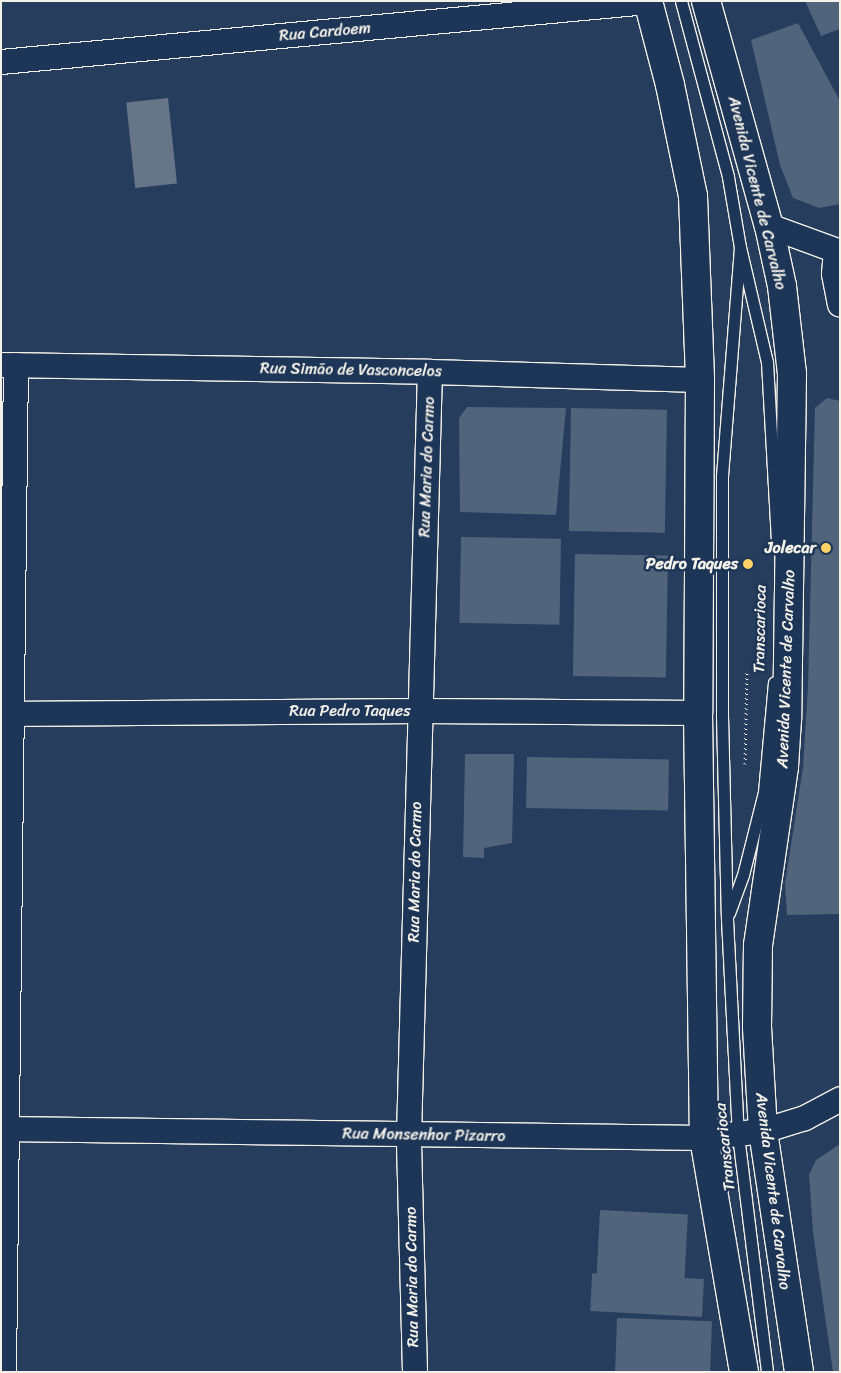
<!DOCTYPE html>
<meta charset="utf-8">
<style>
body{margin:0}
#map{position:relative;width:841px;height:1373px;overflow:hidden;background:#263d5d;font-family:Sriracha,sans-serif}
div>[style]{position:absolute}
.water>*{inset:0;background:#677588;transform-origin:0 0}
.building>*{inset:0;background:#52647b;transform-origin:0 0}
.path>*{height:3px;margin-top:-1.5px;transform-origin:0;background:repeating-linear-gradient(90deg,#f4f1e8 0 1px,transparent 0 5px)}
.roads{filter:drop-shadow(1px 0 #f4f1e8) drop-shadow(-1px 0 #f4f1e8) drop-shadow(0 1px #f4f1e8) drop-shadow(0 -1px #f4f1e8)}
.lane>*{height:11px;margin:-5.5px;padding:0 5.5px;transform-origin:5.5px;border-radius:5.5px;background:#1d3557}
.street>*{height:24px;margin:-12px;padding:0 12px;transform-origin:12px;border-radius:12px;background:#1d3557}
.primary>*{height:28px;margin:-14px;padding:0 14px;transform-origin:14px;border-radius:14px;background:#1d3557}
.dots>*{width:14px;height:14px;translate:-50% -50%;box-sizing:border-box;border:2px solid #1d3557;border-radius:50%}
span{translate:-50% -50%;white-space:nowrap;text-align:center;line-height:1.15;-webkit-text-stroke:5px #1d3557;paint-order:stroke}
.street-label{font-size:16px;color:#f4f1e8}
.poi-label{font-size:16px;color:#f4f1e8;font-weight:700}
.right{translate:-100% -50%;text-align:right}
.frame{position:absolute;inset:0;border:2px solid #f4f1e8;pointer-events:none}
</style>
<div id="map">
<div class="water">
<div style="left:168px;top:98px;width:86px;height:42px;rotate:84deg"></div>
</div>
<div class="building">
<div style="clip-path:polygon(805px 1px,840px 1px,840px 29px,821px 36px)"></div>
<div style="clip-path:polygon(798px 23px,840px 101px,840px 204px,819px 208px,793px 198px,780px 165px,751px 40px)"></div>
<div style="clip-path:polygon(827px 398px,840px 401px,840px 914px,787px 915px,785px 884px,803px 767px,808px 687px,815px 408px)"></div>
<div style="clip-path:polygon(467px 407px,566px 408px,556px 515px,460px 512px,459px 418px)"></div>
<div style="left:571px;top:408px;width:96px;height:123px;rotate:1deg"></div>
<div style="left:461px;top:537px;width:100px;height:86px;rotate:1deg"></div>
<div style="left:575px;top:554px;width:93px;height:122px;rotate:1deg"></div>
<div style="clip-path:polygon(465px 754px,514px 754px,512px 843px,484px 848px,484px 858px,463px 857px)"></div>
<div style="left:527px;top:757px;width:142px;height:51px;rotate:1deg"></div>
<div style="clip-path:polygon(840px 1144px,840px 1372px,833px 1372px,813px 1232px,809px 1175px,816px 1160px)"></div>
<div style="left:600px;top:1210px;width:88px;height:66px;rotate:3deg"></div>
<div style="left:704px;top:1279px;width:38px;height:112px;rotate:93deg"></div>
<div style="left:617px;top:1318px;width:95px;height:54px;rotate:2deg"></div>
</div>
<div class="path">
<div style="left:745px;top:764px;width:94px;rotate:-88.8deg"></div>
</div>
<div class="roads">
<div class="lane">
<div style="left:681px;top:1px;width:182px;rotate:75deg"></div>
<div style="left:728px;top:177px;width:71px;rotate:80.3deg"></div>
<div style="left:740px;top:247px;width:118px;rotate:76.8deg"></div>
<div style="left:767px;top:362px;width:179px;rotate:86.8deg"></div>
<div style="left:740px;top:247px;width:231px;rotate:94.5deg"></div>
<div style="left:722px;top:477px;width:239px;rotate:90deg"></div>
<div style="left:722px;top:716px;width:203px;rotate:88.6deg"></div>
<div style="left:727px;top:919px;width:216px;rotate:87.1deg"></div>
<div style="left:738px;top:1135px;width:239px;rotate:83deg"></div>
<div style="left:729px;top:913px;width:40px;rotate:-69.8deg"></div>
<div style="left:743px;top:875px;width:86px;rotate:-75.8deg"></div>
<div style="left:764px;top:792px;width:110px;rotate:-84.8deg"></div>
</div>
<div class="street">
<div style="left:1px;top:62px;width:650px;rotate:-5.3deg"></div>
<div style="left:769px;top:226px;width:76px;rotate:20.1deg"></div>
<div style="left:836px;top:251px;width:23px;rotate:95deg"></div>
<div style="left:834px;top:274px;width:31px;rotate:79deg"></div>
<div style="left:1px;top:365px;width:429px;rotate:0.9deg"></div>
<div style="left:430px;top:372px;width:270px;rotate:1.7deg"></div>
<div style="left:1px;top:714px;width:418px;rotate:-0.4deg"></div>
<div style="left:419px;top:711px;width:279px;rotate:0.4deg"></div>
<div style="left:1px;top:1129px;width:703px;rotate:0.73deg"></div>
<div style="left:704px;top:1138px;width:59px;rotate:-6.8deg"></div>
<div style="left:763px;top:1131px;width:44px;rotate:-17.2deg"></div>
<div style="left:805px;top:1118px;width:40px;rotate:-28deg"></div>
<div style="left:4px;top:1372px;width:1007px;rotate:-89.32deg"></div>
<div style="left:415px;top:1372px;width:236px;rotate:-91.5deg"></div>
<div style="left:409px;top:1136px;width:764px;rotate:-88.43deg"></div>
</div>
<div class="primary">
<div style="left:648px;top:1px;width:87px;rotate:75.3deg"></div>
<div style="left:670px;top:85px;width:113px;rotate:78.3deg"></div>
<div style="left:693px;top:196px;width:184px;rotate:87.8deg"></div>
<div style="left:700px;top:380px;width:333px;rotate:90.3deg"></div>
<div style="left:698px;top:713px;width:425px;rotate:89.2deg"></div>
<div style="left:704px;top:1138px;width:237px;rotate:80.3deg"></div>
<div style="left:706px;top:1px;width:234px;rotate:74.4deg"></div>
<div style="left:769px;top:226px;width:61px;rotate:77.8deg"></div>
<div style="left:782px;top:286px;width:89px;rotate:83.5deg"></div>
<div style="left:792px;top:374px;width:345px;rotate:90.8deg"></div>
<div style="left:787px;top:719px;width:48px;rotate:93.6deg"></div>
<div style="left:784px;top:767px;width:180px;rotate:98.3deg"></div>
<div style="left:758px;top:945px;width:82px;rotate:90.7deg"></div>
<div style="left:757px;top:1027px;width:104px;rotate:86.7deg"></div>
<div style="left:763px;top:1131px;width:244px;rotate:81.5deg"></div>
</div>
</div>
<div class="dots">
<div style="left:826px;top:548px;background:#ffd166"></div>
<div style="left:748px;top:564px;background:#ffd166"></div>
</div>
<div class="street-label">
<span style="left:325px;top:32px;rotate:-5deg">Rua Cardoem</span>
<span style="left:757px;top:193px;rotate:76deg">Avenida Vicente de Carvalho</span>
<span style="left:351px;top:370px;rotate:1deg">Rua Simão de Vasconcelos</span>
<span style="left:427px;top:467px;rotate:-88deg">Rua Maria do Carmo</span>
<span style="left:760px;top:629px;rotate:-89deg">Transcarioca</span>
<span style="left:786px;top:669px;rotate:-88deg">Avenida Vicente de Carvalho</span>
<span style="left:350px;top:711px">Rua Pedro Taques</span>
<span style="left:415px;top:872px;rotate:-89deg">Rua Maria do Carmo</span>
<span style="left:424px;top:1135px;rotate:1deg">Rua Monsenhor Pizarro</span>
<span style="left:725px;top:1147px;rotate:-96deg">Transcarioca</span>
<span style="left:773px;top:1191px;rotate:83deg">Avenida Vicente de Carvalho</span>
<span style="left:412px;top:1277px;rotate:-91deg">Rua Maria do Carmo</span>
</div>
<div class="poi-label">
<span class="right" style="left:816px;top:548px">Jolecar</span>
<span class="right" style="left:738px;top:564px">Pedro Taques</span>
</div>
<div class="frame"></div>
</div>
